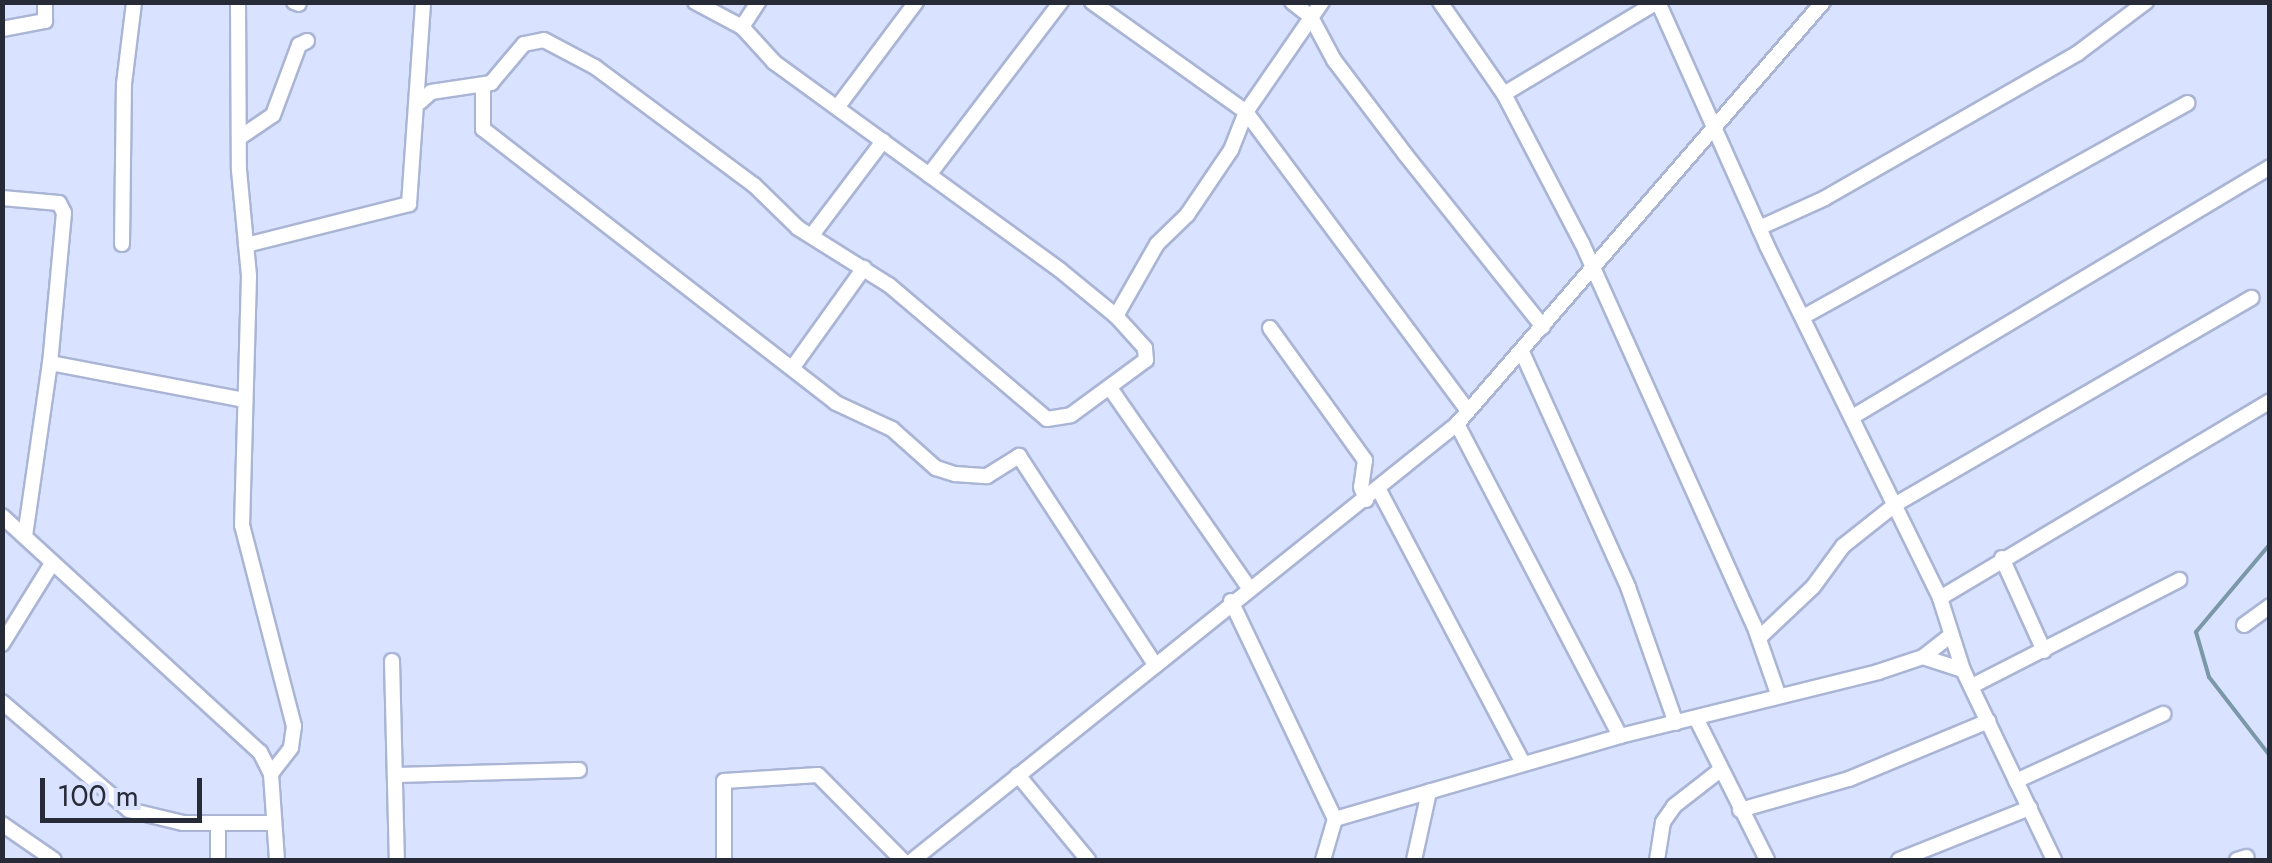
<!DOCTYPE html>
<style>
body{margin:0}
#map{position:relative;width:2272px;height:863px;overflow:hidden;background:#d9e2fe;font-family:Jost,sans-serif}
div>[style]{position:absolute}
.stream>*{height:4px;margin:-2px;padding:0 2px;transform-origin:2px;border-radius:2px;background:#7b98a8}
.roads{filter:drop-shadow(2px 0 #aab5d6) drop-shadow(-2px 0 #aab5d6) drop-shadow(0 2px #aab5d6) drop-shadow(0 -2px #aab5d6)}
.minor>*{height:14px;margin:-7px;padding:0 7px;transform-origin:7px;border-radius:7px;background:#fff}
span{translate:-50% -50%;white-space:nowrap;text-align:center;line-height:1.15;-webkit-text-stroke:8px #d9e2fe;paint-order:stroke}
.frame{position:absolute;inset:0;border:5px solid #272b38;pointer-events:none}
.scale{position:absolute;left:40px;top:778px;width:162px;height:45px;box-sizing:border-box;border:5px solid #272b38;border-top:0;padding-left:12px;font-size:30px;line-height:35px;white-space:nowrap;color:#272b38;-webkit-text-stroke:8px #d9e2fe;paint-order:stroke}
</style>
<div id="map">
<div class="stream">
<div style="left:2270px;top:544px;width:115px;rotate:130.1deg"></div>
<div style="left:2196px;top:632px;width:47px;rotate:73.9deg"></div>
<div style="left:2209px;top:677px;width:100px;rotate:52.3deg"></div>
</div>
<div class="roads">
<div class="minor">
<div style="left:238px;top:2px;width:168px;rotate:89.7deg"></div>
<div style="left:239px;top:170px;width:106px;rotate:84.6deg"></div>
<div style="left:249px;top:276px;width:249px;rotate:91.6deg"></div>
<div style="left:242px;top:525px;width:208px;rotate:75.5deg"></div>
<div style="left:294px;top:726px;width:22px;rotate:98deg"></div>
<div style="left:291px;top:748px;width:33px;rotate:128deg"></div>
<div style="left:294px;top:2px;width:5px;rotate:22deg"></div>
<div style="left:1092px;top:2px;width:189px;rotate:35.5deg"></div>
<div style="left:1246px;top:112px;width:372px;rotate:53.4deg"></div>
<div style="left:1292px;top:2px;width:24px;rotate:38deg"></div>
<div style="left:1311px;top:17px;width:49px;rotate:61.9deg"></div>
<div style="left:1334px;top:60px;width:118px;rotate:52.9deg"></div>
<div style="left:1405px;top:154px;width:221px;rotate:51.4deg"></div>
<div style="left:1440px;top:2px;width:112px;rotate:55.2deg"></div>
<div style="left:1504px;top:94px;width:168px;rotate:62.4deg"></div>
<div style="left:1582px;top:243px;width:419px;rotate:65.8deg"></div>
<div style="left:1754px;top:625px;width:73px;rotate:70.8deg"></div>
<div style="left:1658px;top:2px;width:267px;rotate:65.9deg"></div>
<div style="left:1767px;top:246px;width:392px;rotate:63.8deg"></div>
<div style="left:1940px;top:598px;width:76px;rotate:72.3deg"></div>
<div style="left:1963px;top:670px;width:211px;rotate:64.4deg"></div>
<div style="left:742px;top:27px;width:30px;rotate:-57deg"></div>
<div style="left:2px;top:29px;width:44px;rotate:-10.5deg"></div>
<div style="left:45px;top:21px;width:19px;rotate:-90deg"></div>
<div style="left:483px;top:86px;width:43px;rotate:90deg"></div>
<div style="left:483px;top:129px;width:447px;rotate:37.8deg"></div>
<div style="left:836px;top:403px;width:62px;rotate:24.9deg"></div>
<div style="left:892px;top:429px;width:59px;rotate:41.6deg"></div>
<div style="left:936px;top:468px;width:20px;rotate:18deg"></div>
<div style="left:955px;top:474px;width:32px;rotate:4deg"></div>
<div style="left:987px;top:476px;width:38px;rotate:-32deg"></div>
<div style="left:1019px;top:456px;width:247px;rotate:56.9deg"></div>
<div style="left:1504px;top:94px;width:179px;rotate:-31deg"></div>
<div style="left:420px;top:102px;width:15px;rotate:-42deg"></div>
<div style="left:431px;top:92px;width:61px;rotate:-8.5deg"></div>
<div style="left:491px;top:83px;width:51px;rotate:-49.8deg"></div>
<div style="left:524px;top:44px;width:20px;rotate:-11deg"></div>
<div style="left:544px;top:40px;width:58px;rotate:27.9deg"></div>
<div style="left:595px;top:67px;width:198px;rotate:36.6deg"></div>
<div style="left:754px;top:185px;width:62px;rotate:44.3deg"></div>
<div style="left:798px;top:228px;width:107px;rotate:32.1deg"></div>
<div style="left:889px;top:285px;width:207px;rotate:40.3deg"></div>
<div style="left:1047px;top:419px;width:24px;rotate:-9deg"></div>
<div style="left:1071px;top:415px;width:93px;rotate:-36.3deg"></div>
<div style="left:1146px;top:360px;width:12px;rotate:-95deg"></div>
<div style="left:1145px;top:348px;width:43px;rotate:-132.2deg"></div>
<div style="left:1116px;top:316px;width:72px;rotate:-140.6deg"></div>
<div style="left:1060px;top:270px;width:354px;rotate:-144deg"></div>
<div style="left:774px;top:62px;width:47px;rotate:-132.4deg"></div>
<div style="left:742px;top:27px;width:53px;rotate:-152deg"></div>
<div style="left:839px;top:105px;width:129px;rotate:-53.2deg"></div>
<div style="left:239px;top:138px;width:41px;rotate:-34.1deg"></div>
<div style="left:273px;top:115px;width:75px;rotate:-69.6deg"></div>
<div style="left:299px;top:45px;width:9px;rotate:-27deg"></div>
<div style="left:929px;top:175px;width:218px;rotate:-52.7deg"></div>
<div style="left:2px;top:198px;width:57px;rotate:5deg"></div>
<div style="left:59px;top:203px;width:11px;rotate:63deg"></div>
<div style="left:64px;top:213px;width:151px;rotate:95.3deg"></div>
<div style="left:1759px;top:228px;width:72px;rotate:-24.4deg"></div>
<div style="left:1825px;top:198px;width:292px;rotate:-29.8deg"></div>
<div style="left:2078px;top:53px;width:85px;rotate:-36.9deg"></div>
<div style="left:812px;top:235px;width:118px;rotate:-52.9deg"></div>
<div style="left:122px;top:244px;width:160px;rotate:-89.3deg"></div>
<div style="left:124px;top:84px;width:83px;rotate:-83deg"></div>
<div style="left:246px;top:245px;width:168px;rotate:-14.1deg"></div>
<div style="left:409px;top:204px;width:202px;rotate:-86deg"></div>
<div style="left:1116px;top:316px;width:83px;rotate:-60.3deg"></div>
<div style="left:1157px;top:244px;width:42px;rotate:-44deg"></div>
<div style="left:1187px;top:215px;width:78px;rotate:-55.9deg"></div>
<div style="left:1231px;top:150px;width:41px;rotate:-68.5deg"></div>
<div style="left:1246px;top:112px;width:134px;rotate:-55.4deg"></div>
<div style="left:1803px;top:317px;width:440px;rotate:-29.1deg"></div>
<div style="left:1270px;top:328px;width:163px;rotate:54.3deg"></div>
<div style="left:1365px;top:460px;width:27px;rotate:98deg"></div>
<div style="left:1361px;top:487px;width:14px;rotate:69deg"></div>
<div style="left:1522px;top:352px;width:258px;rotate:65.7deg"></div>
<div style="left:1628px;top:587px;width:144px;rotate:70.6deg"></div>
<div style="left:793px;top:367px;width:122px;rotate:-54.4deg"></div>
<div style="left:1110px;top:388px;width:244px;rotate:55.2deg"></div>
<div style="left:1854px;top:416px;width:485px;rotate:-30.9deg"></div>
<div style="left:1457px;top:424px;width:352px;rotate:62.4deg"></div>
<div style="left:1379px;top:490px;width:309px;rotate:62.2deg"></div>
<div style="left:2px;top:516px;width:350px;rotate:42.5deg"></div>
<div style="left:260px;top:752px;width:25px;rotate:63deg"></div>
<div style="left:271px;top:774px;width:86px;rotate:86deg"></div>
<div style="left:25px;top:536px;width:175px;rotate:-81.8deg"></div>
<div style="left:50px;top:363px;width:197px;rotate:10.8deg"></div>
<div style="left:2002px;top:558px;width:102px;rotate:65.7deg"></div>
<div style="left:1940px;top:598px;width:384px;rotate:-30.8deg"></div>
<div style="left:1231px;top:601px;width:242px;rotate:64.5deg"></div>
<div style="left:1335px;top:819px;width:43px;rotate:106.3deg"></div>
<div style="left:2244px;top:625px;width:32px;rotate:-36deg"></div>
<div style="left:1759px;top:638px;width:74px;rotate:-43.4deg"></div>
<div style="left:1813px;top:587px;width:51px;rotate:-53.8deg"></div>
<div style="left:1843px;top:546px;width:68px;rotate:-38.4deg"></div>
<div style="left:1896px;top:504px;width:411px;rotate:-30.1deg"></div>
<div style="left:2px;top:644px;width:93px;rotate:-58.2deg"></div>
<div style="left:1923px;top:657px;width:42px;rotate:18deg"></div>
<div style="left:392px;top:661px;width:199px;rotate:88.6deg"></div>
<div style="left:1972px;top:686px;width:233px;rotate:-27.1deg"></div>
<div style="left:2px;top:702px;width:167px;rotate:40.4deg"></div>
<div style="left:129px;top:810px;width:56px;rotate:13.5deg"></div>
<div style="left:183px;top:823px;width:91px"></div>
<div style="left:1696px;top:718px;width:159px;rotate:63.4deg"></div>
<div style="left:395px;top:775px;width:184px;rotate:-1.6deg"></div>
<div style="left:1018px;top:775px;width:110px;rotate:50.5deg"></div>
<div style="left:2016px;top:781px;width:162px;rotate:-24.5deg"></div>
<div style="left:1740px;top:810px;width:113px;rotate:-15.9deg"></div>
<div style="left:1849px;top:779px;width:151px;rotate:-22.6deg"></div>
<div style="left:1335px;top:819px;width:297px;rotate:-16.2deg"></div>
<div style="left:1620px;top:736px;width:266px;rotate:-13.9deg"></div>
<div style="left:1878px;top:672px;width:47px;rotate:-18.4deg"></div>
<div style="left:1923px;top:657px;width:36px;rotate:-38deg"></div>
<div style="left:2px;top:824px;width:63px;rotate:34.7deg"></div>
<div style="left:218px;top:860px;width:37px;rotate:-90deg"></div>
<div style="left:724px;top:860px;width:79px;rotate:-90deg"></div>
<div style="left:724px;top:781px;width:94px;rotate:-3.7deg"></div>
<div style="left:818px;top:775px;width:120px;rotate:45.3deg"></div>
<div style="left:913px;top:860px;width:697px;rotate:-38.71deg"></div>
<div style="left:1457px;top:424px;width:559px;rotate:-49.06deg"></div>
<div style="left:1414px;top:860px;width:70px;rotate:-77.6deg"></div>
<div style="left:1657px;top:860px;width:38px;rotate:-81deg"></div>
<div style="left:1663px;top:822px;width:19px;rotate:-55deg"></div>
<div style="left:1674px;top:806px;width:57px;rotate:-37.9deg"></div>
<div style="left:1899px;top:860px;width:141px;rotate:-21.7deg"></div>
<div style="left:2237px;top:860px;width:10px;rotate:-17deg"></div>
</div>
</div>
<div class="frame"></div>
<div class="scale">100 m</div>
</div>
